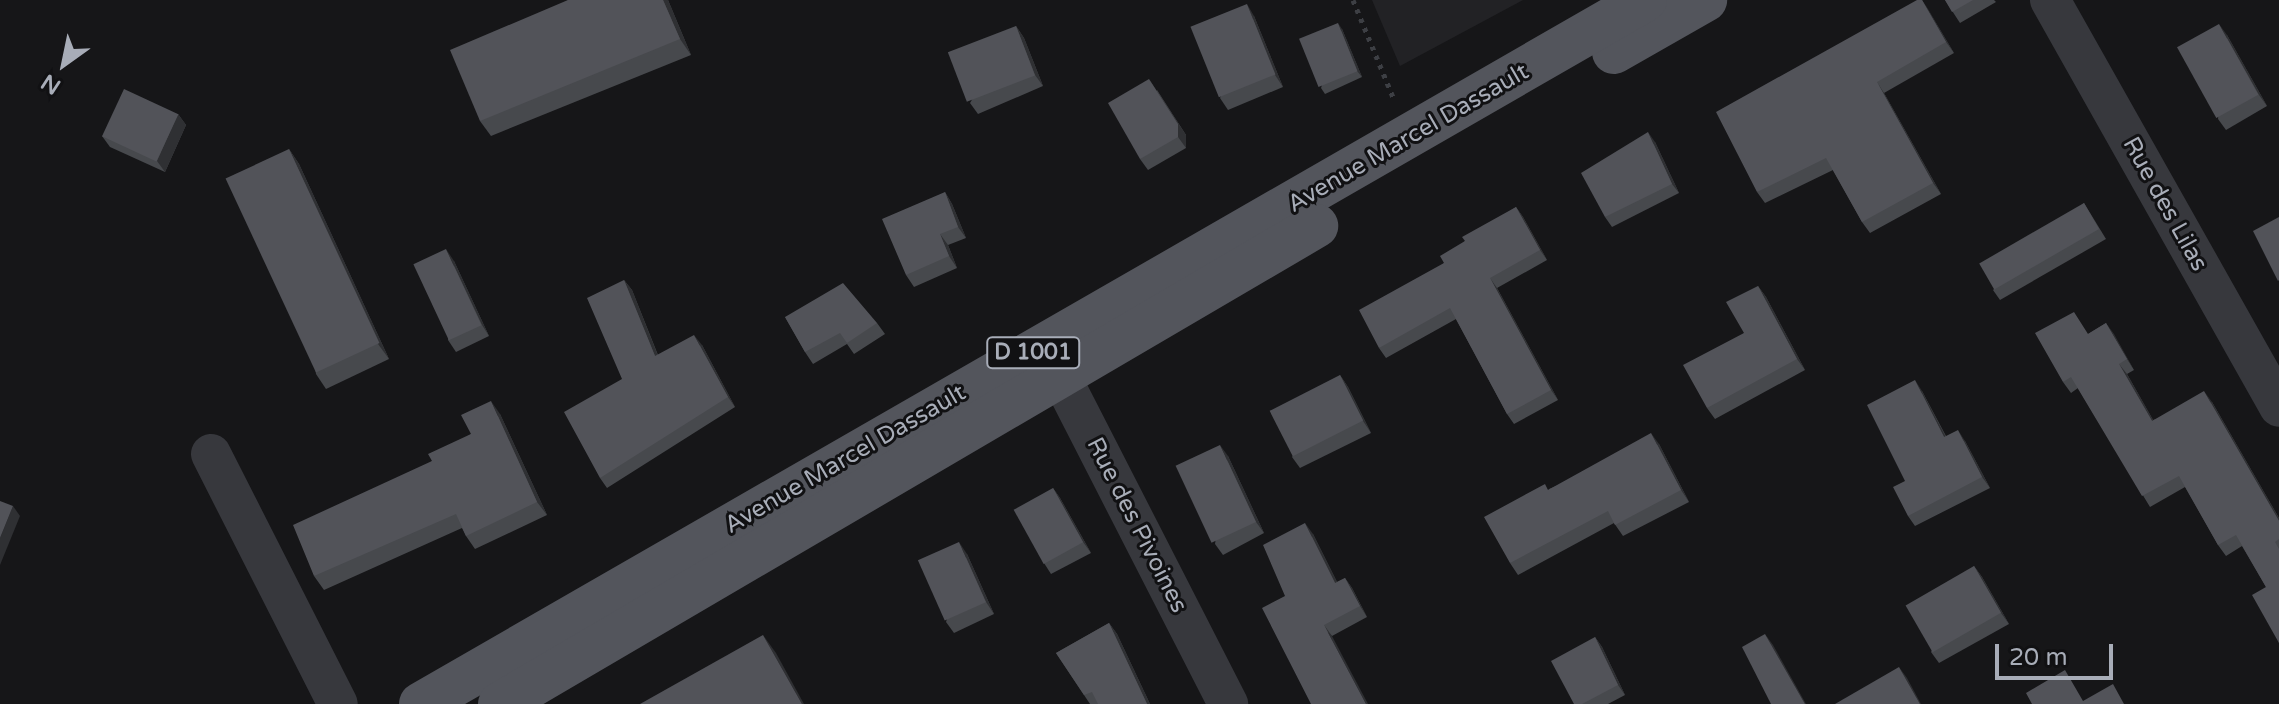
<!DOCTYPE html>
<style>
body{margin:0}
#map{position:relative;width:2279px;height:704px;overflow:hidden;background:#161618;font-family:"Varela Round",sans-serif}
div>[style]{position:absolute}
.built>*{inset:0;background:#222225}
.path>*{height:5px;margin-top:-2.5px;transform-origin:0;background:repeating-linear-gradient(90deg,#3d3f44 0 4px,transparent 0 10px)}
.minor>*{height:40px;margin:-20px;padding:0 20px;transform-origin:20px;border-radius:20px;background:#37383d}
.primary>*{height:44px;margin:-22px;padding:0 22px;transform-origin:22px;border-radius:22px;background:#53555c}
.wall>*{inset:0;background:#47494d}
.shaded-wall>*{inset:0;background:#2f3033}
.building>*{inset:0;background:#525359;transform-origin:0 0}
span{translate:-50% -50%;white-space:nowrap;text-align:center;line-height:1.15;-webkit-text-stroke:6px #111113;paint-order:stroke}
.shield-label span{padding:2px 6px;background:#111113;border:2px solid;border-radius:6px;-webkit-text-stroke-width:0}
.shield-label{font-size:22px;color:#a8adb8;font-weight:700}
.street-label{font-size:24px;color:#a8adb8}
.north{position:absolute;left:24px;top:24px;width:80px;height:80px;-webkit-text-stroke:6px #111113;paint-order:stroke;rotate:213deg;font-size:22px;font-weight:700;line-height:32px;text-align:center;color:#a8adb8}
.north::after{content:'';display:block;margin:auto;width:28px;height:36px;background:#a8adb8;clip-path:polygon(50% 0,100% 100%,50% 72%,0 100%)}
.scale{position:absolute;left:1995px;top:644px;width:118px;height:36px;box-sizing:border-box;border:4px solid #a8adb8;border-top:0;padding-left:10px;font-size:24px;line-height:28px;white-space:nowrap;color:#a8adb8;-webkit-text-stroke:6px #111113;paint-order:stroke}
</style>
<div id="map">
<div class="built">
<div style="clip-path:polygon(1372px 0,1523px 0,1400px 66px)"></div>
</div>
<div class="path">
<div style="left:1353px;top:0;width:105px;rotate:67.6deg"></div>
</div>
<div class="minor">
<div style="left:2050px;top:0;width:467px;rotate:60.6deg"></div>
<div style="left:1046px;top:348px;width:400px;rotate:62.9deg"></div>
<div style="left:211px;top:454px;width:280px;rotate:63.1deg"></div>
</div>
<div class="primary">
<div style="left:1614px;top:52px;width:105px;rotate:-29.7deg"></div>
<div style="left:421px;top:704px;width:1412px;rotate:-29.91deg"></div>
<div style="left:500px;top:704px;width:946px;rotate:-30.36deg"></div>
</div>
<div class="wall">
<div style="clip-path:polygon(568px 0,668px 0,691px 55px,491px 136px,480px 121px)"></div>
<div style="clip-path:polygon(1922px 0,1954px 53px,1884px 93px,1941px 194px,1870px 233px,1862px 222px,1833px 170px,1765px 203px,1757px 192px)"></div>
<div style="clip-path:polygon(1945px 0,1994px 0,1996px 2px,1960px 23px)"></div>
<div style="clip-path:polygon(1254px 16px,1283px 87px,1228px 110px,1220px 98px)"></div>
<div style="clip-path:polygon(1016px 26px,1024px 38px,1043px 86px,978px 114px,970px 103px)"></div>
<div style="clip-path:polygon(1342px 29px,1362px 77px,1325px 94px,1321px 88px)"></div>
<div style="clip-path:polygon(2227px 35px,2267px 106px,2226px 130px,2218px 119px)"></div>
<div style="clip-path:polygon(1157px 90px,1186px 135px,1186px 148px,1148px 170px,1140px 159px)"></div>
<div style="clip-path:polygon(178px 114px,186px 125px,165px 172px,110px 147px,102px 136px)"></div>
<div style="clip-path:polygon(1655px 142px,1679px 193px,1612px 227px,1605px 217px)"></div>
<div style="clip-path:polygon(289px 149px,299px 164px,389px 359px,326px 389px,316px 374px)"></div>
<div style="clip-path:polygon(945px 192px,952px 204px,966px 238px,948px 245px,957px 268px,914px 287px,906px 275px)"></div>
<div style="clip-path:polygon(2084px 203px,2106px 239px,2000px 300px,1993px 290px)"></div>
<div style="clip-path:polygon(1516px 207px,1523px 217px,1547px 260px,1497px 288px,1558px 400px,1514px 424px,1507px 414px,1456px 319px,1386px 358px,1379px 348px,1444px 263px,1465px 241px)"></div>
<div style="clip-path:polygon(454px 261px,489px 336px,456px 352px,448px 340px)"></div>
<div style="clip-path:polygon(624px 280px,632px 290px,658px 355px,702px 345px,735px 407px,607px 488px,600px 478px,622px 379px)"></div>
<div style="clip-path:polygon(1758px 286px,1766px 297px,1805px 370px,1715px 419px,1707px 408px,1744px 333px)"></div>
<div style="clip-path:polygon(785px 317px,877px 323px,885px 334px,854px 354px,847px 344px,813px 364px,805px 352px)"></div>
<div style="clip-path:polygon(2106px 323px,2134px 370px,2127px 374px,2153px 420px,2212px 402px,2279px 518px,2279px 643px,2266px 587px,2242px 546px,2226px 556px,2218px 545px,2185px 487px,2150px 507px,2078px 388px,2071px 393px,2063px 382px,2088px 334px)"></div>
<div style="clip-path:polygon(1340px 375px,1348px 387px,1371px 433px,1300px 468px,1292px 457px)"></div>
<div style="clip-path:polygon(1922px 391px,1946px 436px,1965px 441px,1990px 488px,1915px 526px,1908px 516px,1905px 481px)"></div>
<div style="clip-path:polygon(500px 414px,547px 515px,475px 549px,466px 536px,462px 528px,324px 590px,314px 576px,432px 461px)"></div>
<div style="clip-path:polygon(1659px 444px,1689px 502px,1623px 536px,1614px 523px,1518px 575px,1510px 563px,1549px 489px)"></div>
<div style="clip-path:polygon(1228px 456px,1264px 533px,1223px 555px,1215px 544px)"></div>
<div style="clip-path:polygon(1053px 488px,1060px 498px,1091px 553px,1051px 574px,1044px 563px)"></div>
<div style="clip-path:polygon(1313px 534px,1337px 582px,1345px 578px,1352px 588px,1367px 617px,1332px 636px,1285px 596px)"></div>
<div style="clip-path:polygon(967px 554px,994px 614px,954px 633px,946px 622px)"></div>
<div style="clip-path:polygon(1974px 566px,1982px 577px,2009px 624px,1939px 663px,1931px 652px)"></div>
<div style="clip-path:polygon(1109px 623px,1117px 634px,1150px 704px,1090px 704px,1056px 653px)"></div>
<div style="clip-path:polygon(1595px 637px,1602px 647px,1625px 695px,1608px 704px,1574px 704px)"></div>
</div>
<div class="shaded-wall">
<div style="clip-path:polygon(663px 0,668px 0,691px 55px,680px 39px)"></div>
<div style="clip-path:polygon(1922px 0,1928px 9px,1954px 53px,1946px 42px)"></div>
<div style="clip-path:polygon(1247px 4px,1254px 16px,1283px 87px,1275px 75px)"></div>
<div style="clip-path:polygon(1338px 23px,1342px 29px,1362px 77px,1357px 71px)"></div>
<div style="clip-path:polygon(2219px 24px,2227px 35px,2267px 106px,2259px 95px)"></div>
<div style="clip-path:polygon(1016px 26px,1024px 38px,1043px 86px,1035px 75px)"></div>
<div style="clip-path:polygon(1149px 79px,1186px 135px,1186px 148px,1178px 137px)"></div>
<div style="clip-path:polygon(1877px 82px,1884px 93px,1941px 194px,1933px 183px)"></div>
<div style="clip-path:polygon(178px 114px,186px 125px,165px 172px,157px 161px)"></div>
<div style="clip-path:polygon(1648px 132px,1655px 142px,1679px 193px,1672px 184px)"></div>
<div style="clip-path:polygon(289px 149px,299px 164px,389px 359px,378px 344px)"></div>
<div style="clip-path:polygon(945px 192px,952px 204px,966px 238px,958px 227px)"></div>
<div style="clip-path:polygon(1516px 207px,1523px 217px,1547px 260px,1540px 250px)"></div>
<div style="clip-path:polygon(940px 234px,948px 245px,957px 268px,949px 256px)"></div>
<div style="clip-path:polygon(446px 249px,454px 261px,489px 336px,482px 325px)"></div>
<div style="clip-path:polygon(1490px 278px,1497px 288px,1558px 400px,1551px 390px)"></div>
<div style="clip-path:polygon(624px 280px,632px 290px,662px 366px,655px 356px)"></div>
<div style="clip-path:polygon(1758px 286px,1766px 297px,1805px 370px,1797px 359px)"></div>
<div style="clip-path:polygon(2106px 323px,2114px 334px,2134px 370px,2127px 359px)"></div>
<div style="clip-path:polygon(694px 335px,702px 345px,735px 407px,728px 397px)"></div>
<div style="clip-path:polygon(2119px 364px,2127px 374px,2160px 432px,2152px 421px)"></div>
<div style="clip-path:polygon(1340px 375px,1348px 387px,1371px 433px,1363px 421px)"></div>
<div style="clip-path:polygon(1915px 380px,1922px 391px,1951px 447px,1944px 437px)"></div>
<div style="clip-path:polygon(2204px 391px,2212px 402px,2279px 518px,2279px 521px)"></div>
<div style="clip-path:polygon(491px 401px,500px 414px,547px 515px,537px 502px)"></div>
<div style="clip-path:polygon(1958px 430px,1965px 441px,1990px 488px,1982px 477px)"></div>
<div style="clip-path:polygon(1651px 433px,1659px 444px,1689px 502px,1681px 490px)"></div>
<div style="clip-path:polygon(1220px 445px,1228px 456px,1264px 533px,1256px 522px)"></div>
<div style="clip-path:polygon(1053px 488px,1060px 498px,1091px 553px,1083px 542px)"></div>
<div style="clip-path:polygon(13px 506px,20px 516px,0 565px,0 538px)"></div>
<div style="clip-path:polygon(1305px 523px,1313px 534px,1343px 594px,1335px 583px)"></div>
<div style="clip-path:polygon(959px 542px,967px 554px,994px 614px,986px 602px)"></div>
<div style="clip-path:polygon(1974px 566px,1982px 577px,2009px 624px,2001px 613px)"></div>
<div style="clip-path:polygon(1345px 578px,1352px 588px,1367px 617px,1360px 606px)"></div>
<div style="clip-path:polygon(1109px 623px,1117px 634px,1150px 704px,1147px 704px)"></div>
<div style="clip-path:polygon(1324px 625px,1332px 636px,1368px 704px,1366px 704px)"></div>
<div style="clip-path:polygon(1765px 634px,1773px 645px,1806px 704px,1805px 704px)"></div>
<div style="clip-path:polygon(763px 635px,776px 653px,804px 704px,802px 704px)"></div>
<div style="clip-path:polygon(1595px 637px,1602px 647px,1625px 695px,1618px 685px)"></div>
<div style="clip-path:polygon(1899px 667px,1907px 678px,1921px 704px,1920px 704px)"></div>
</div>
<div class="building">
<div style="clip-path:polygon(568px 0,663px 0,680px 39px,480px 121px,450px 50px)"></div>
<div style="clip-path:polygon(1917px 0,1922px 0,1946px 42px,1877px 82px,1933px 183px,1862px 222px,1826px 158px,1757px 192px,1716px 112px)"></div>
<div style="clip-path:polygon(1945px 0,1973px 0,1952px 12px)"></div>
<div style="left:1247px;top:4px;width:76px;height:61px;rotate:68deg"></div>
<div style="left:1338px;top:23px;width:52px;height:42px;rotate:68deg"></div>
<div style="left:2219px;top:24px;width:81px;height:48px;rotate:61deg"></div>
<div style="left:1016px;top:26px;width:53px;height:73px;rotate:69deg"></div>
<div style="clip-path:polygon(1149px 79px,1178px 124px,1178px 137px,1140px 159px,1108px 103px)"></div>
<div style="left:124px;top:89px;width:60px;height:52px;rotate:25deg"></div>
<div style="clip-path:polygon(1648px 132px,1672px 184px,1605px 217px,1581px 173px)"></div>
<div style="left:289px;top:149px;width:214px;height:70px;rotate:65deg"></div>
<div style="clip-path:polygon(945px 192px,958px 227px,940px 234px,949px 256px,906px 275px,882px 219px)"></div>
<div style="left:2084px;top:203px;width:30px;height:121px;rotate:60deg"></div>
<div style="clip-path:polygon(1516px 207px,1540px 250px,1490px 278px,1551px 390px,1507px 414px,1450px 308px,1379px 348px,1359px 310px,1444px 263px,1440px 256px,1465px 241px,1462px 237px)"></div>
<div style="clip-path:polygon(2279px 217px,2279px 280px,2278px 281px,2253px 231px)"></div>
<div style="left:446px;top:249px;width:84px;height:36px;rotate:65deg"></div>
<div style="clip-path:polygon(624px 280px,655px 356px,694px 335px,728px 397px,600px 478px,564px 412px,622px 379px,587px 298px)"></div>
<div style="clip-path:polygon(843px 283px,877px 323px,847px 343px,840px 333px,805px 352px,785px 317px)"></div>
<div style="clip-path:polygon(1758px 286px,1797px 359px,1707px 408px,1683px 365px,1744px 333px,1726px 302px)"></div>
<div style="clip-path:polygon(2074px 312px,2088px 334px,2106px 323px,2127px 359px,2119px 364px,2152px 421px,2204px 391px,2279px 521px,2279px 539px,2275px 542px,2279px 549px,2279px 643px,2252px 595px,2266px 587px,2236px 535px,2218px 545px,2179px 476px,2142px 496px,2071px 377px,2063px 382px,2035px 333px)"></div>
<div style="left:1340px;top:375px;width:51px;height:79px;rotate:63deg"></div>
<div style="clip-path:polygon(1915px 380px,1944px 437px,1958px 430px,1982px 477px,1908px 516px,1893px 487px,1905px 481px,1867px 405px)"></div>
<div style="clip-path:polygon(491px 401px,537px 502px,466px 536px,456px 514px,314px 576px,293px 525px,432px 461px,428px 454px,471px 434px,461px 415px)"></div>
<div style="clip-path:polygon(1651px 433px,1681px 490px,1615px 525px,1608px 511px,1510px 563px,1484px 517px,1545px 484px,1548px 490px)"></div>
<div style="left:1220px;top:445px;width:85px;height:49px;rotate:65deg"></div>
<div style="left:1053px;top:488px;width:62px;height:45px;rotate:61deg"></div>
<div style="clip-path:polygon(0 501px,13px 506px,0 538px)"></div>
<div style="clip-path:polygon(1305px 523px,1335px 583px,1345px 578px,1360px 606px,1324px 625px,1366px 704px,1311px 704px,1262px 608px,1285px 596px,1263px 545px)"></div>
<div style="left:959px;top:542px;width:66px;height:45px;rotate:66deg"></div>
<div style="left:1974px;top:566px;width:54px;height:79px;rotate:60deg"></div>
<div style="clip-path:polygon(1109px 623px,1147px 704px,1098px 704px,1092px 692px,1084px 695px,1056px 653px)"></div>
<div style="clip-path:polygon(1765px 634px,1805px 704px,1771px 704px,1742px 647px)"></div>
<div style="clip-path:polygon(763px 635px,802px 704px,640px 704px)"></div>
<div style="clip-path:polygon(1595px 637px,1618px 685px,1582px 704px,1574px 704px,1551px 661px)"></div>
<div style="clip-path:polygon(1899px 667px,1920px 704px,1835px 704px)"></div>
<div style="clip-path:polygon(2065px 670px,2083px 701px,2113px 684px,2124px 704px,2032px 704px,2026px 693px)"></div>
</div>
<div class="shield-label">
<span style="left:1033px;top:353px">D 1001</span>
</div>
<div class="street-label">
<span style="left:1408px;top:138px;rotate:-30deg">Avenue Marcel Dassault</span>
<span style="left:2165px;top:204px;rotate:61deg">Rue des Lilas</span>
<span style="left:845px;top:459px;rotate:-30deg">Avenue Marcel Dassault</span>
<span style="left:1137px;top:525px;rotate:63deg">Rue des Pivoines</span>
</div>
<div class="north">N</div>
<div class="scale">20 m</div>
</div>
